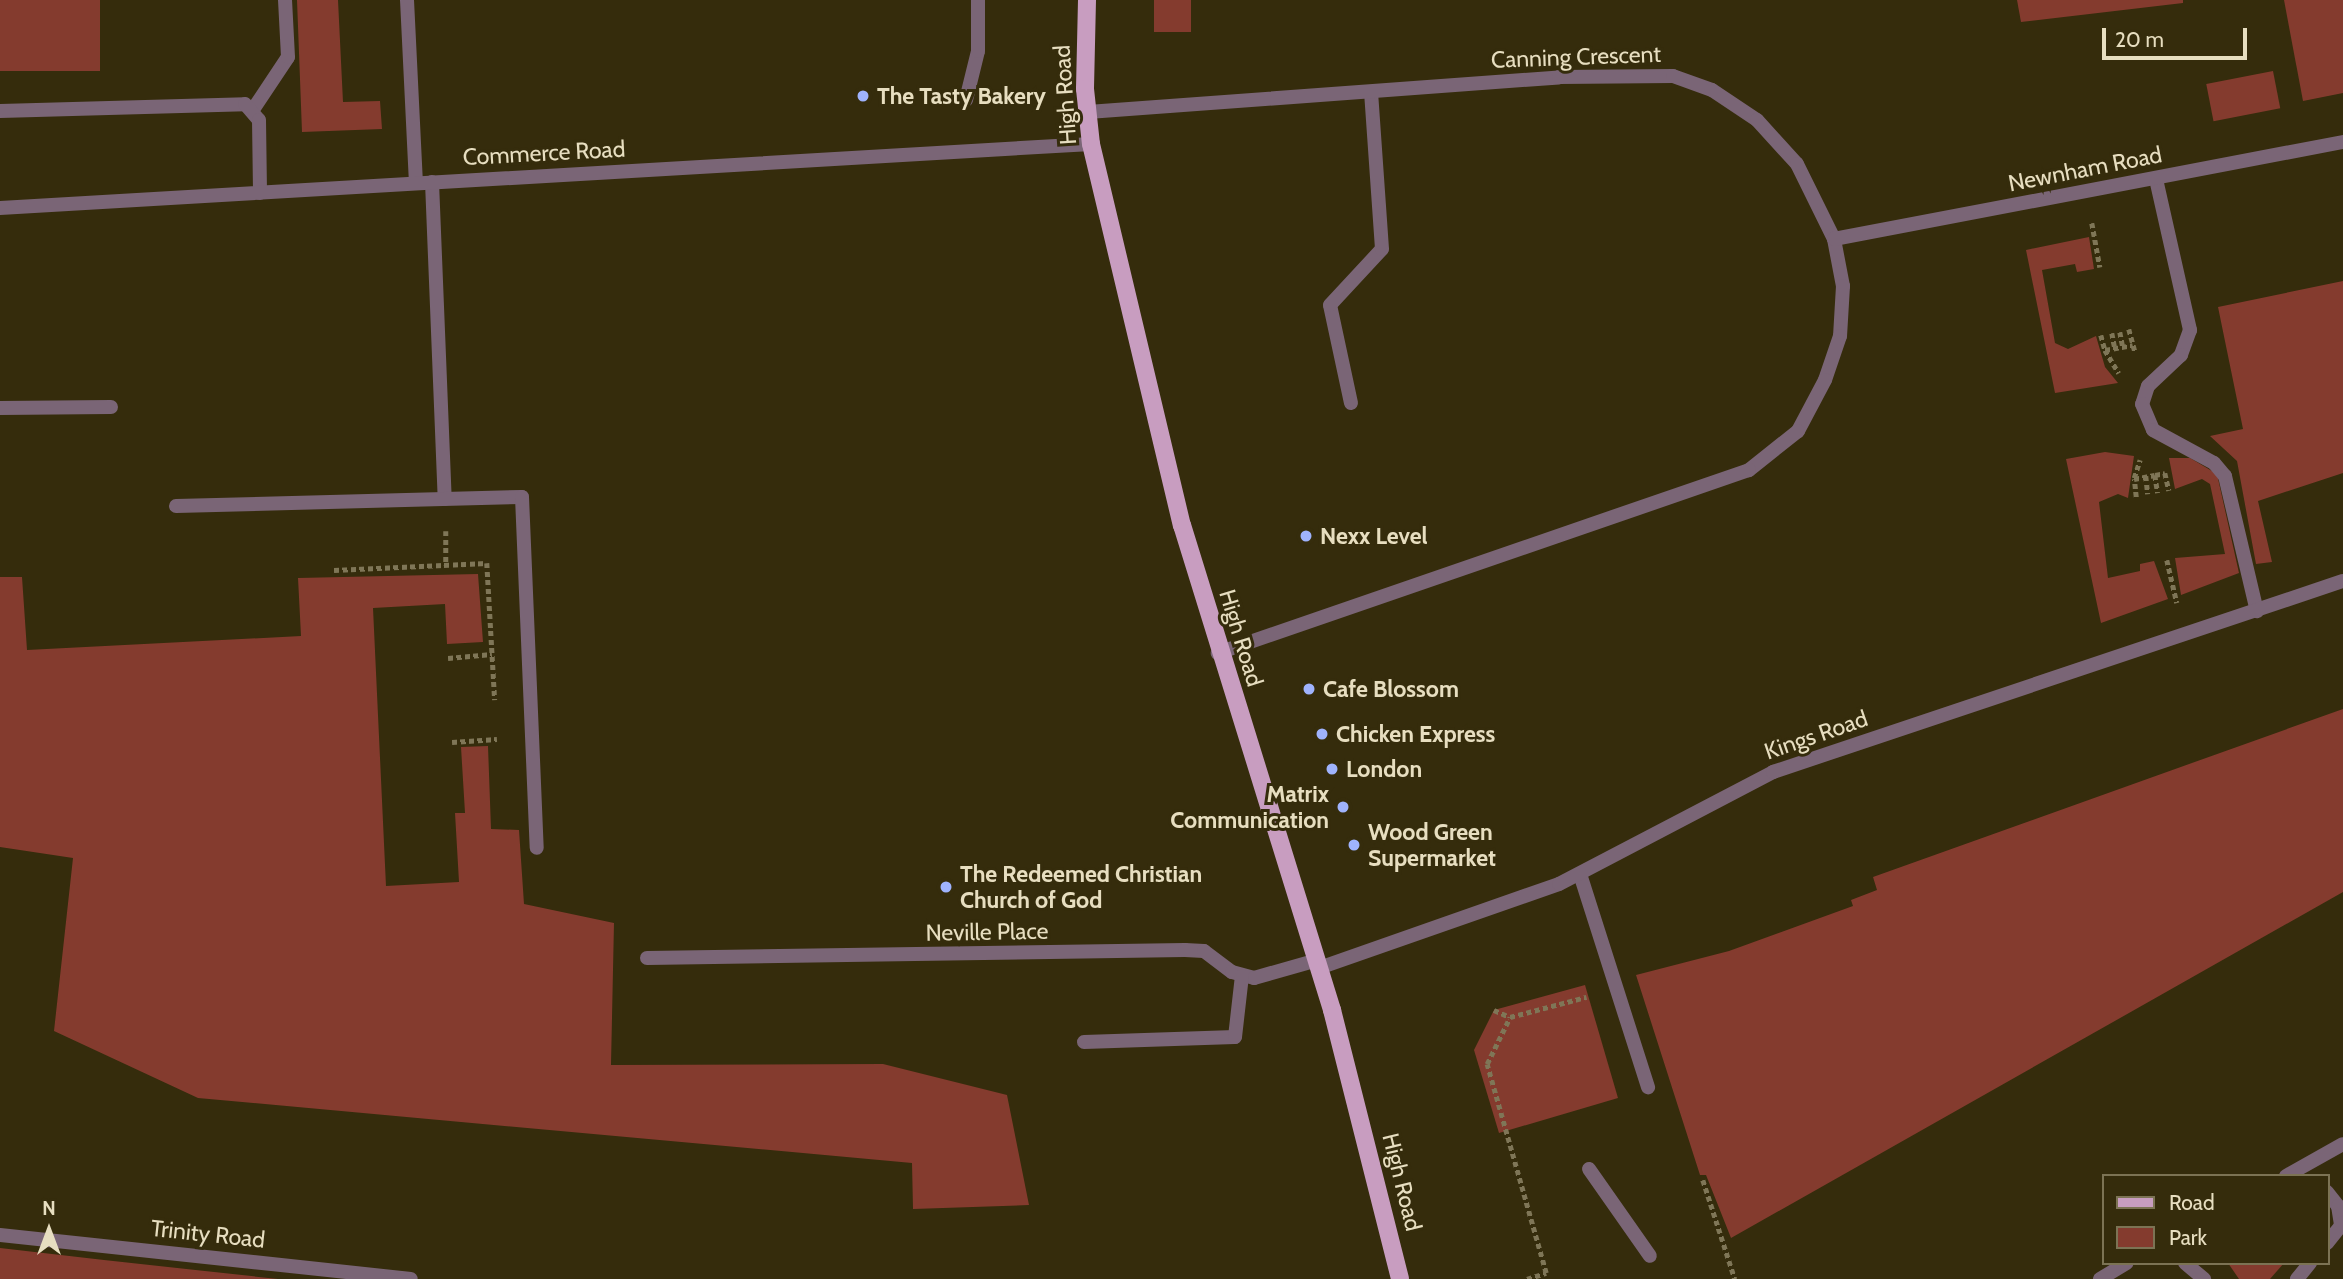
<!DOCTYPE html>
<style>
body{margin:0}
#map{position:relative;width:2343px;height:1279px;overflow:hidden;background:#352c0c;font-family:Cabin,sans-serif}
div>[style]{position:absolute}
.green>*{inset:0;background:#843b2e;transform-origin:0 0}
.path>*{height:4.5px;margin-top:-2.25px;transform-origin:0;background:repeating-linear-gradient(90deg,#7f7657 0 5px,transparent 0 8.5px)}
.service>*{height:14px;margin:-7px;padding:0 7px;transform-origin:7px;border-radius:7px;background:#7a6576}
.minor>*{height:14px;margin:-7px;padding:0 7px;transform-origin:7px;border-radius:7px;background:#7a6576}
.tertiary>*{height:14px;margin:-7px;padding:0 7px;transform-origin:7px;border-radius:7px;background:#7a6576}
.primary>*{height:18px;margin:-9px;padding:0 9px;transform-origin:9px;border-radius:9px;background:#c89dc0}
.dots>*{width:19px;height:19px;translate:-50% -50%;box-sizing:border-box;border:4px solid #352c0c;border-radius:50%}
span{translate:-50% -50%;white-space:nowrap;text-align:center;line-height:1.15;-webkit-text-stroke:6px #352c0c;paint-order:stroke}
.street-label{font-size:23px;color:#e7dec0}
.poi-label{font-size:23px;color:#e7dec0;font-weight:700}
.left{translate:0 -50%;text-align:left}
.right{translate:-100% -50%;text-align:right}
.legend{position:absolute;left:2102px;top:1174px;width:228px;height:91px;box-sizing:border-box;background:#352c0c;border:2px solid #7c7354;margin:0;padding:9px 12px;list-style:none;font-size:21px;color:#e7dec0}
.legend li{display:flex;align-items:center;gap:14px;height:35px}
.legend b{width:35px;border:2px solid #7c7354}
.north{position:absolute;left:14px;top:1195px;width:70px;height:70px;-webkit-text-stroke:5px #352c0c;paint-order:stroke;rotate:0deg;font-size:19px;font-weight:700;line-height:28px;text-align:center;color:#e7dec0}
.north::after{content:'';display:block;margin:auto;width:24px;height:32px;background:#e7dec0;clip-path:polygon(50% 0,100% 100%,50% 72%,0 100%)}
.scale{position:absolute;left:2102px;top:28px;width:145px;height:32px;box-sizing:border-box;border:4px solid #e7dec0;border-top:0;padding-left:9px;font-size:21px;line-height:24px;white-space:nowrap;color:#e7dec0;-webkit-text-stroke:5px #352c0c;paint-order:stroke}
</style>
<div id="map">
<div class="green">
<div style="left:0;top:0;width:100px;height:71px"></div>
<div style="clip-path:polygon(297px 0,338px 0,343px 102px,380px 101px,382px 129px,302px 132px)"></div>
<div style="left:1154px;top:0;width:37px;height:32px"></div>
<div style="clip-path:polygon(2017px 0,2183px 0,2183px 3px,2021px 22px)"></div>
<div style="clip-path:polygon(2284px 0,2343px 0,2343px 93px,2303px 101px)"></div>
<div style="left:2273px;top:71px;width:38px;height:68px;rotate:79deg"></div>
<div style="clip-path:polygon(2089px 237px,2094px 269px,2077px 272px,2075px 264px,2042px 270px,2055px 343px,2068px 349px,2096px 336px,2105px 367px,2118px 383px,2055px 393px,2026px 250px)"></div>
<div style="clip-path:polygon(2343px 281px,2343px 473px,2258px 501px,2272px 562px,2256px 564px,2237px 461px,2210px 436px,2243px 429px,2218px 307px)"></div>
<div style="clip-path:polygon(2105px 452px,2134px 456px,2128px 498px,2118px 494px,2099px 502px,2108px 578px,2140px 571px,2140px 564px,2154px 561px,2168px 599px,2101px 623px,2066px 459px)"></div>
<div style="clip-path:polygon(2169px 458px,2190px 458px,2217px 474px,2239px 573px,2181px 595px,2175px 558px,2225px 554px,2210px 484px,2202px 479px,2175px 489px)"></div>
<div style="clip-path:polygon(478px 574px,483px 642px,447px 644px,445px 604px,373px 608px,386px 886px,459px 882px,455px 813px,465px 813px,461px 747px,488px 746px,491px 829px,519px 830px,524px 904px,614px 923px,611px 1065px,883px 1064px,1007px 1095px,1029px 1205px,913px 1209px,912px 1163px,198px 1098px,54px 1031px,73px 858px,0 847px,0 577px,22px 577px,27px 650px,301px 636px,298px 578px)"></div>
<div style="clip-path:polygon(2343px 709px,2343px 892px,1731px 1238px,1706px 1175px,1700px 1175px,1636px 975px,1729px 951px,1853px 906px,1851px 900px,1877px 890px,1873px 877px)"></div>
<div style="clip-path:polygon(1585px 985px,1618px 1098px,1499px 1133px,1474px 1050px,1494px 1010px)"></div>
<div style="clip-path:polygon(0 1248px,104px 1260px,278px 1279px,0 1279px)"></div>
<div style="clip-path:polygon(2228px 1263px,2284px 1263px,2270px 1279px,2239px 1279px)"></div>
</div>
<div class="path">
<div style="left:2092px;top:223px;width:45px;rotate:79.7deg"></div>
<div style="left:2129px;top:329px;width:24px;rotate:75deg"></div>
<div style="left:2120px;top:332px;width:15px;rotate:79deg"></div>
<div style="left:2112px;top:333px;width:16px;rotate:79deg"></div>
<div style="left:2101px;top:335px;width:16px;rotate:75deg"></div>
<div style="left:2105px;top:350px;width:28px;rotate:-10deg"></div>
<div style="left:2105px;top:350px;width:27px;rotate:59deg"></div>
<div style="left:2155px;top:475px;width:18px;rotate:81deg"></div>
<div style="left:2146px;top:476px;width:18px;rotate:84deg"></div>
<div style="left:2134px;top:478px;width:19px;rotate:-72deg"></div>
<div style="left:2136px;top:497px;width:18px;rotate:-96deg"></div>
<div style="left:2134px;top:479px;width:21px;rotate:-11deg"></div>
<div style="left:2155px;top:475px;width:10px;rotate:-11deg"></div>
<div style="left:2165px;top:473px;width:18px;rotate:77deg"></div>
<div style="left:446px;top:531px;width:34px;rotate:90deg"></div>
<div style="left:2167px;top:560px;width:44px;rotate:76.9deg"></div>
<div style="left:334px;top:570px;width:153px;rotate:-2.6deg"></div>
<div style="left:487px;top:563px;width:137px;rotate:86.7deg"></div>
<div style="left:448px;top:658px;width:44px;rotate:-5.2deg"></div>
<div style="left:452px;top:742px;width:45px;rotate:-3.8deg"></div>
<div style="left:1494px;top:1010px;width:17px;rotate:24deg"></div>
<div style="left:1703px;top:1180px;width:104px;rotate:72.1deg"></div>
<div style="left:1527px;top:1279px;width:20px;rotate:-18deg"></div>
<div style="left:1546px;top:1273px;width:217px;rotate:-105.8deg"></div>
<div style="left:1487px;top:1064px;width:52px;rotate:-63.9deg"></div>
<div style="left:1510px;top:1017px;width:79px;rotate:-14.7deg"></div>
</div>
<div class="service">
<div style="left:407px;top:0;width:183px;rotate:87.2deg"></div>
<div style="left:966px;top:100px;width:50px;rotate:-76.2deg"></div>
<div style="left:978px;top:51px;width:51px;rotate:-90deg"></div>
<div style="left:254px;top:108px;width:61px;rotate:-56.3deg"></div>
<div style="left:288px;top:57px;width:57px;rotate:-93deg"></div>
<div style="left:2156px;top:179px;width:155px;rotate:77.3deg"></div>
<div style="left:2190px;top:330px;width:27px;rotate:110deg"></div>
<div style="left:2181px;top:355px;width:45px;rotate:136.8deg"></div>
<div style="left:2148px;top:386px;width:19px;rotate:108deg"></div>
<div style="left:2142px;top:404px;width:28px;rotate:67deg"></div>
<div style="left:2153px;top:430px;width:69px;rotate:28.4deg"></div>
<div style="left:2214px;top:463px;width:17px;rotate:50deg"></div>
<div style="left:2225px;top:476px;width:139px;rotate:76.7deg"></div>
<div style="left:1351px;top:403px;width:100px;rotate:-102.1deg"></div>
<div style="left:1330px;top:305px;width:76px;rotate:-47.1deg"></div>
<div style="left:1382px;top:249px;width:157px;rotate:-94deg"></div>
<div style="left:0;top:408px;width:111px;rotate:-0.5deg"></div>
<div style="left:1580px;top:874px;width:224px;rotate:72.3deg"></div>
<div style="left:647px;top:958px;width:538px;rotate:-0.85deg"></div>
<div style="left:1185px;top:950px;width:19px;rotate:3deg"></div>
<div style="left:1204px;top:951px;width:35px;rotate:37deg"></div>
<div style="left:1232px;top:972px;width:23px;rotate:15deg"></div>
<div style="left:1254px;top:978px;width:66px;rotate:-15.9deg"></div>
<div style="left:1084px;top:1042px;width:151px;rotate:-1.9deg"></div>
<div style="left:1235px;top:1037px;width:61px;rotate:-83.5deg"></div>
<div style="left:1589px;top:1169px;width:106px;rotate:55deg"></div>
</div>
<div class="minor">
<div style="left:0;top:111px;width:245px;rotate:-1.6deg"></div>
<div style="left:245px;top:104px;width:21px;rotate:49deg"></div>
<div style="left:259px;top:120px;width:73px;rotate:89.2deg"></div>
<div style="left:1088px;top:112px;width:472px;rotate:-4.2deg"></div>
<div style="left:1559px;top:77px;width:114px;rotate:-0.5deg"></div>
<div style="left:1673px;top:76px;width:41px;rotate:19.7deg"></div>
<div style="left:1712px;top:90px;width:54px;rotate:33.7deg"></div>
<div style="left:1757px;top:120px;width:59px;rotate:47.7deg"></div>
<div style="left:1797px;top:164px;width:84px;rotate:63.7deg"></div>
<div style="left:1834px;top:239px;width:48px;rotate:79.2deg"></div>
<div style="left:1843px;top:286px;width:50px;rotate:93.4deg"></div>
<div style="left:1840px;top:336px;width:46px;rotate:108.8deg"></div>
<div style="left:1825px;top:380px;width:58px;rotate:117.9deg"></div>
<div style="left:1798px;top:431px;width:63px;rotate:141.5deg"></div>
<div style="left:1749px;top:470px;width:562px;rotate:160.98deg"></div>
<div style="left:432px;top:182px;width:317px;rotate:87.7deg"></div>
<div style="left:0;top:208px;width:1093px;rotate:-3.36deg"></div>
<div style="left:1834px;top:239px;width:518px;rotate:-10.79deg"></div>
<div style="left:176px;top:506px;width:346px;rotate:-1.5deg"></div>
<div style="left:522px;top:497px;width:351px;rotate:87.6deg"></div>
<div style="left:1319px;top:968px;width:254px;rotate:-19.3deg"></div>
<div style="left:1559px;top:884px;width:242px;rotate:-27.6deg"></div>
<div style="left:1773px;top:772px;width:601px;rotate:-18.53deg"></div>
<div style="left:2327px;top:1192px;width:18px;rotate:52deg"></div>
<div style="left:2338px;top:1206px;width:20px;rotate:81deg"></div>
<div style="left:0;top:1235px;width:413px;rotate:6.1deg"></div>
<div style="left:2327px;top:1243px;width:26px;rotate:-51deg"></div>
<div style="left:2185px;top:1263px;width:25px;rotate:40deg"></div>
<div style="left:2297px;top:1279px;width:21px;rotate:-51deg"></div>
</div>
<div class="tertiary">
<div style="left:2286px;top:1176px;width:65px;rotate:-29.3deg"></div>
<div style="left:2100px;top:1279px;width:31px;rotate:-31deg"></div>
</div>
<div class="primary">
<div style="left:1087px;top:0;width:89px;rotate:91.3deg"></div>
<div style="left:1085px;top:89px;width:55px;rotate:83.8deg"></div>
<div style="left:1091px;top:144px;width:392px;rotate:76.6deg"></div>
<div style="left:1182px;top:525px;width:508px;rotate:72.81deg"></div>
<div style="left:1332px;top:1010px;width:277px;rotate:75.8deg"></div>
</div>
<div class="dots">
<div style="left:863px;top:96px;background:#9fb3fd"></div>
<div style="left:1306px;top:536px;background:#9fb3fd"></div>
<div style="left:1309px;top:689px;background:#9fb3fd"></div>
<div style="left:1322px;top:734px;background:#9fb3fd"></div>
<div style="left:1332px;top:769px;background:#9fb3fd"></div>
<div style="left:1343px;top:807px;background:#9fb3fd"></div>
<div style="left:1354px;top:845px;background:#9fb3fd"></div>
<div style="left:946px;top:887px;background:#9fb3fd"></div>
</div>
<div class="street-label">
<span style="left:1576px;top:57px;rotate:-2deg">Canning Crescent</span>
<span style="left:1065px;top:95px;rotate:-94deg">High Road</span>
<span style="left:544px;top:153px;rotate:-3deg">Commerce Road</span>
<span style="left:2085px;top:169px;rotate:-11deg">Newnham Road</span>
<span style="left:1241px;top:638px;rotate:73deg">High Road</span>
<span style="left:1816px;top:735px;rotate:-19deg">Kings Road</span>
<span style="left:987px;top:932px;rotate:-1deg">Neville Place</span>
<span style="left:1402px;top:1182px;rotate:76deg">High Road</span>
<span style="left:208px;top:1234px;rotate:6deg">Trinity Road</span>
</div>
<div class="poi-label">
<span class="left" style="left:877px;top:96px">The Tasty Bakery</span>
<span class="left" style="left:1320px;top:536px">Nexx Level</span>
<span class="left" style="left:1323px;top:689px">Cafe Blossom</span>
<span class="left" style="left:1336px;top:734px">Chicken Express</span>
<span class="left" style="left:1346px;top:769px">London</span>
<span class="right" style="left:1329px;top:807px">Matrix<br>Communication</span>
<span class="left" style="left:1368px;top:845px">Wood Green<br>Supermarket</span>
<span class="left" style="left:960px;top:887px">The Redeemed Christian<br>Church of God</span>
</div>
<ul class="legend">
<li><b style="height:9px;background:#c89dc0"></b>Road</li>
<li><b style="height:19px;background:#843b2e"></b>Park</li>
</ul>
<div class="north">N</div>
<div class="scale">20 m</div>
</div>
